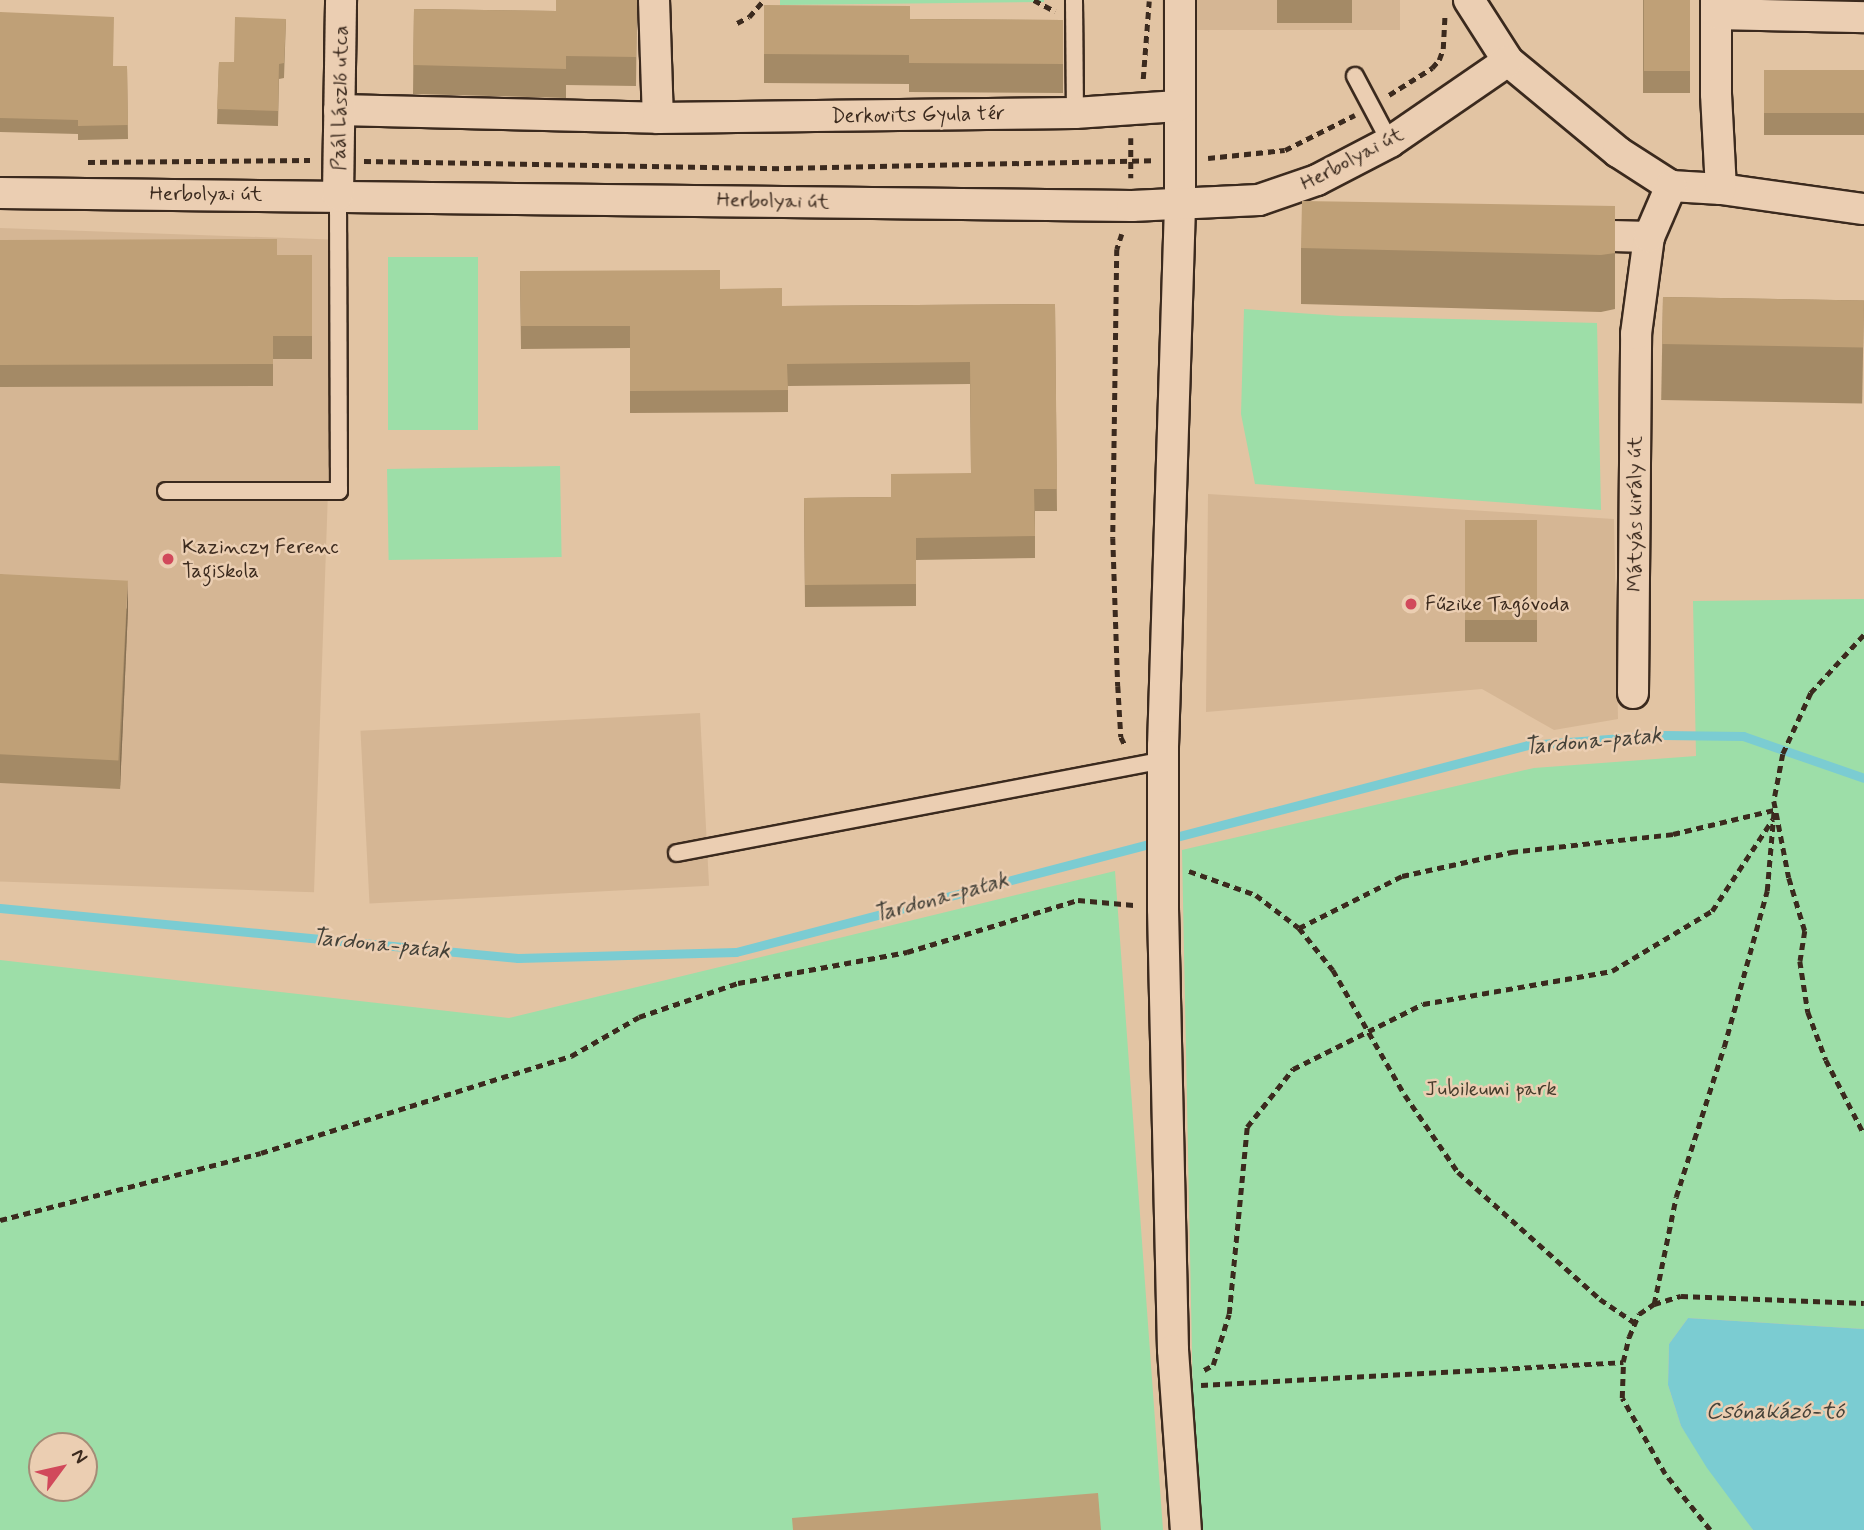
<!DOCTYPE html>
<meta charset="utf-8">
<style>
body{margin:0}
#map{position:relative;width:1864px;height:1530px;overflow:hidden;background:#e2c4a3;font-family:Mynerve,sans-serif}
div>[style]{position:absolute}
.built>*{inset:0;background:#d5b694;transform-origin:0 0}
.green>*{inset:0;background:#9ddea8;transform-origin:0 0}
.water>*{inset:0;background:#7bccd2}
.stream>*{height:9px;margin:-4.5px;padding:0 4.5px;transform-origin:4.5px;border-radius:4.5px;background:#7bccd2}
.path>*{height:4.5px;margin-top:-2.25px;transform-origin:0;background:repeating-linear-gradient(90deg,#3b2a1e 0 7px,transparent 0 12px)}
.roads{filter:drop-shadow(2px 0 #3b2a1e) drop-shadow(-2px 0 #3b2a1e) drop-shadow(0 2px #3b2a1e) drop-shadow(0 -2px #3b2a1e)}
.lane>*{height:16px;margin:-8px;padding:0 8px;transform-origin:8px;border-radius:8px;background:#ebceb2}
.street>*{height:30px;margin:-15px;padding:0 15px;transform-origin:15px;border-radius:15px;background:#ebceb2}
.wall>*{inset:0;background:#a48a66;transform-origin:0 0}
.shaded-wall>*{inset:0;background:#867053}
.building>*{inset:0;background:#bfa077;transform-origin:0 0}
.dots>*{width:19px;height:19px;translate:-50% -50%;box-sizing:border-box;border:4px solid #ebceb2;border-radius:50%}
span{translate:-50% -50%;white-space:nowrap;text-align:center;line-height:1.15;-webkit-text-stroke:5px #ebceb2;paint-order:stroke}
.street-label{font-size:21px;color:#3b2a1e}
.poi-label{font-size:21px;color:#3b2a1e}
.left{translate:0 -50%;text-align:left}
.park-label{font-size:21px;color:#453c2c}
.water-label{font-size:23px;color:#454239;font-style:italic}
.north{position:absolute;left:28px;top:1432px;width:70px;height:70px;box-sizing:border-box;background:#ebceb2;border:2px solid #a58c77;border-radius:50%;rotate:57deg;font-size:19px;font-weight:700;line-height:28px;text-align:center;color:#3b2a1e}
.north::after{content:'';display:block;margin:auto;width:24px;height:32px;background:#d1495b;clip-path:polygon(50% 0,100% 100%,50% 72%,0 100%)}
</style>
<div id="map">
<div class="built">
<div style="left:1162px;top:0;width:238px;height:30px"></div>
<div style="left:0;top:228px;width:337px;height:653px;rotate:2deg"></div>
<div style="clip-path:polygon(1208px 494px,1614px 519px,1618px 719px,1554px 730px,1482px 689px,1206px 712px)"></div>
<div style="left:700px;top:713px;width:173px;height:340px;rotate:87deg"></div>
</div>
<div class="green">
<div style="clip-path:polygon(780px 0,1044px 0,1044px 2px,780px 5px)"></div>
<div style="left:388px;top:257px;width:90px;height:173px"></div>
<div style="clip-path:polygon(1244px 309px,1341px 316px,1597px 323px,1601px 510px,1255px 484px,1241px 414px)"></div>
<div style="left:560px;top:466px;width:91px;height:173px;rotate:89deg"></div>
<div style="clip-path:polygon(1864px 599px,1864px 1329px,1688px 1318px,1669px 1344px,1668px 1385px,1681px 1426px,1753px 1530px,1202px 1530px,1193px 1403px,1182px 850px,1534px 768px,1696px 756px,1693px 601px)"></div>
<div style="clip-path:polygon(evenodd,1115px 871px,1163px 1530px,0 1530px,0 960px,509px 1018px,1115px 871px,42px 1446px,84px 1446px,84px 1488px,42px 1488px,42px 1446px)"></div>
</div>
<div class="water">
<div style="clip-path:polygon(1688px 1318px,1864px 1329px,1864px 1530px,1753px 1530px,1707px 1468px,1681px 1426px,1668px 1385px,1669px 1344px)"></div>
</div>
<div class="stream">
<div style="left:0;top:908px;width:520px;rotate:5.51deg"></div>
<div style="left:518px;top:958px;width:218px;rotate:-1.6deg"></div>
<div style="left:736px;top:952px;width:819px;rotate:-14.65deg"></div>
<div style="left:1528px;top:745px;width:135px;rotate:-4.2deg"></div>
<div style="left:1663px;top:735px;width:80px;rotate:0.7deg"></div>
<div style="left:1743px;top:736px;width:128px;rotate:19.1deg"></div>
</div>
<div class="path">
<div style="left:1034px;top:0;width:24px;rotate:28deg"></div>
<div style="left:737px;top:23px;width:13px;rotate:-27deg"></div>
<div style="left:749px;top:17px;width:23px;rotate:-49deg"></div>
<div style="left:1143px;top:79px;width:78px;rotate:-85.6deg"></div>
<div style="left:1389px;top:95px;width:51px;rotate:-32.1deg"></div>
<div style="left:1432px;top:68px;width:11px;rotate:-49deg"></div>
<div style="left:1439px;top:60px;width:12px;rotate:-70deg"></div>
<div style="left:1443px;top:49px;width:33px;rotate:-87deg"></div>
<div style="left:1131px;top:138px;width:40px;rotate:90deg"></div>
<div style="left:1208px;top:158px;width:77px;rotate:-5.9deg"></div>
<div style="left:1285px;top:150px;width:78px;rotate:-26.6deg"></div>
<div style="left:364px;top:161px;width:420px;rotate:1deg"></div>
<div style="left:784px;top:168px;width:369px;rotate:-1.2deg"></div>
<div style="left:88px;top:162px;width:222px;rotate:-0.5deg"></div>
<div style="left:1122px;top:234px;width:16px;rotate:108deg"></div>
<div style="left:1117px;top:249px;width:289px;rotate:90.8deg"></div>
<div style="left:1113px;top:538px;width:148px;rotate:88.1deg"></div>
<div style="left:1118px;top:686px;width:51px;rotate:86.6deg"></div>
<div style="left:1121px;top:737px;width:9px;rotate:63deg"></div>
<div style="left:1864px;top:635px;width:79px;rotate:132.4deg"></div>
<div style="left:1811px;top:693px;width:67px;rotate:114.7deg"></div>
<div style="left:1783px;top:754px;width:48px;rotate:100.8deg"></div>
<div style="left:1774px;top:801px;width:78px;rotate:79deg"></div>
<div style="left:1789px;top:878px;width:55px;rotate:73.2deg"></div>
<div style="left:1805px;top:931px;width:30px;rotate:99deg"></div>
<div style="left:1800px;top:961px;width:52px;rotate:81.1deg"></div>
<div style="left:1808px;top:1012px;width:51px;rotate:69.4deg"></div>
<div style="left:1826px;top:1060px;width:83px;rotate:62.8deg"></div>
<div style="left:1189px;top:871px;width:71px;rotate:19.7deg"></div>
<div style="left:1256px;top:895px;width:54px;rotate:37.5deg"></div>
<div style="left:1299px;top:928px;width:54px;rotate:51deg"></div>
<div style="left:1333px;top:970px;width:144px;rotate:60.1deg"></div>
<div style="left:1405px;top:1095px;width:93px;rotate:55.5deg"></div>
<div style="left:1458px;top:1172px;width:191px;rotate:41.8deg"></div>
<div style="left:1600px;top:1299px;width:42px;rotate:34.4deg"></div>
<div style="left:1299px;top:928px;width:115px;rotate:-26.8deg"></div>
<div style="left:1402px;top:876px;width:112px;rotate:-12.4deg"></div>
<div style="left:1511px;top:852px;width:163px;rotate:-6.3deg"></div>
<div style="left:1673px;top:834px;width:104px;rotate:-13.4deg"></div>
<div style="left:0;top:1220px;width:269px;rotate:-14.4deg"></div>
<div style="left:261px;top:1153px;width:325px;rotate:-17.4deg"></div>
<div style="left:571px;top:1056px;width:78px;rotate:-29.8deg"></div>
<div style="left:639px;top:1017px;width:105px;rotate:-19deg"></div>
<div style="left:738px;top:983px;width:172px;rotate:-10.4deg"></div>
<div style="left:907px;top:952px;width:179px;rotate:-16.9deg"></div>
<div style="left:1078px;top:900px;width:56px;rotate:5.1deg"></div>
<div style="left:1654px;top:1304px;width:109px;rotate:-78.4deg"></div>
<div style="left:1676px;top:1197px;width:157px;rotate:-72.3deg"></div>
<div style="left:1724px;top:1047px;width:162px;rotate:-74.6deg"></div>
<div style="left:1767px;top:891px;width:82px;rotate:-85.1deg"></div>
<div style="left:1204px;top:1370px;width:10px;rotate:-29deg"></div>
<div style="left:1213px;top:1365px;width:53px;rotate:-72.6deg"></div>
<div style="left:1229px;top:1314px;width:188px;rotate:-84.5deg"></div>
<div style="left:1247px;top:1127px;width:74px;rotate:-51.6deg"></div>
<div style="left:1293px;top:1069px;width:145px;rotate:-26.6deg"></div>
<div style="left:1423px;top:1004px;width:192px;rotate:-9.9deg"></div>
<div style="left:1612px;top:971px;width:117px;rotate:-31deg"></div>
<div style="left:1712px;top:911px;width:110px;rotate:-56.5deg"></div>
<div style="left:1201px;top:1385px;width:423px;rotate:-3.1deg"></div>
<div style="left:1710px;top:1530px;width:72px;rotate:-128.8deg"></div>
<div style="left:1665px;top:1474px;width:87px;rotate:-119.5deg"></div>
<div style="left:1622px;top:1398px;width:36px;rotate:-88deg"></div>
<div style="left:1623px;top:1362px;width:26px;rotate:-77deg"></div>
<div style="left:1629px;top:1337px;width:25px;rotate:-67deg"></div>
<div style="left:1639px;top:1314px;width:18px;rotate:-34deg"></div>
<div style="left:1654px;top:1304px;width:28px;rotate:-17deg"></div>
<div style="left:1681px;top:1296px;width:183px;rotate:2.2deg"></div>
</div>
<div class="roads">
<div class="lane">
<div style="left:1074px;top:0;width:113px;rotate:89.5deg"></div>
<div style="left:1355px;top:76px;width:75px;rotate:62.1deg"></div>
<div style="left:166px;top:491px;width:173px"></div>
<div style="left:339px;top:491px;width:296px;rotate:-90.2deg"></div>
<div style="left:677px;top:853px;width:495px;rotate:-10.8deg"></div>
</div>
<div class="street">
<div style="left:654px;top:0;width:118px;rotate:88.1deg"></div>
<div style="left:1180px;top:0;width:206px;rotate:90deg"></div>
<div style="left:1180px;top:206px;width:540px;rotate:91.8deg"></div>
<div style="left:1163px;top:746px;width:163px;rotate:90deg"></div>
<div style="left:1163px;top:909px;width:441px;rotate:88.7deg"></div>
<div style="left:1173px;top:1350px;width:180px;rotate:85.9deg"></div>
<div style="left:1469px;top:0;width:72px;rotate:57.4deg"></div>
<div style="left:1508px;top:61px;width:143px;rotate:39.6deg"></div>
<div style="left:1618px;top:152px;width:63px;rotate:32.7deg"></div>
<div style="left:1671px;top:186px;width:50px;rotate:3.4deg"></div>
<div style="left:1721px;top:189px;width:144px;rotate:8deg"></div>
<div style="left:1716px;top:0;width:94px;rotate:90deg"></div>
<div style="left:1716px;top:94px;width:95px;rotate:87deg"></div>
<div style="left:1717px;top:14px;width:147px;rotate:1.2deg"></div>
<div style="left:339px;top:110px;width:319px;rotate:1.4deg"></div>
<div style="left:658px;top:118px;width:417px;rotate:-0.7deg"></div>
<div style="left:1075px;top:113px;width:103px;rotate:-3.9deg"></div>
<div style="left:0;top:193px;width:1132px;rotate:0.66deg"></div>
<div style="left:1132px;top:206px;width:127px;rotate:-2.7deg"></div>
<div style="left:1259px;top:200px;width:61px;rotate:-19deg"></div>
<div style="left:1317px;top:180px;width:82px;rotate:-27.5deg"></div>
<div style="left:1390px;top:142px;width:143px;rotate:-34.5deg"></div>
<div style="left:338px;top:195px;width:195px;rotate:-89.1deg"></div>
<div style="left:1576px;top:235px;width:73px;rotate:1.6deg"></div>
<div style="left:1633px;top:693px;width:359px;rotate:-89.5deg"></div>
<div style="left:1636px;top:334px;width:98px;rotate:-82.4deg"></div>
<div style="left:1649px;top:237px;width:56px;rotate:-66.7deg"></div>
</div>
</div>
<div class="wall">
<div style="clip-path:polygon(637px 0,636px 86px,566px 85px,566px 98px,413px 94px,414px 9px,556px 11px)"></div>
<div style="left:1277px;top:0;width:75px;height:23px"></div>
<div style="left:1643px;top:0;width:47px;height:93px"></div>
<div style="clip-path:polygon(764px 5px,910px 19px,1063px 20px,1063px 93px,909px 92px,909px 84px,764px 83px)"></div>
<div style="clip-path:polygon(0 12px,113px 66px,127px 66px,128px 139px,78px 140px,78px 134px,0 132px)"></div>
<div style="clip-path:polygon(286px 19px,284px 78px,279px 79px,278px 126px,217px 124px,219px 62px,234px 62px)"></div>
<div style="left:1764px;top:70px;width:100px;height:65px"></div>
<div style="clip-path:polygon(1615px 206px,1615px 309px,1601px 312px,1301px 304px,1301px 248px)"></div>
<div style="clip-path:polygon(0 240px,277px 255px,312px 255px,312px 359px,273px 359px,273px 386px,0 387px)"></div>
<div style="clip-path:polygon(520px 271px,720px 289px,782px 306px,1055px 304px,1057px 511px,1035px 511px,1035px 558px,916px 560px,916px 606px,805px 607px,804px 498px,891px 497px,971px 473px,970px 384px,788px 386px,788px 412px,630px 413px,630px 348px,521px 349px)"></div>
<div style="left:1663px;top:297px;width:201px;height:103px;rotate:1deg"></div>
<div style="left:1465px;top:520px;width:72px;height:122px"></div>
<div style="clip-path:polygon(0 574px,128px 609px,120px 789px,0 783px)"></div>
</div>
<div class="shaded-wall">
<div style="clip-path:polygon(128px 580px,128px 609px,120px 789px,120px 760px)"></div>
</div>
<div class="building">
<div style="clip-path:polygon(556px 0,637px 0,636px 57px,566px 56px,566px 69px,413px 65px,414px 9px,556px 11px)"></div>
<div style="left:1644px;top:0;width:46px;height:71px"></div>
<div style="clip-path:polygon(764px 5px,910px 6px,910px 19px,1063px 20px,1063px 64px,909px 63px,909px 55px,764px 54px)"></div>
<div style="clip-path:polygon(0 12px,114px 17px,113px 66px,127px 66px,128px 125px,78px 126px,78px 120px,0 118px)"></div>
<div style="clip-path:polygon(235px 17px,286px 19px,284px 63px,279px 64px,278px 111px,217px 109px,219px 62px,234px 62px)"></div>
<div style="left:1764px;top:70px;width:100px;height:43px"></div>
<div style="clip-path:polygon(1302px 201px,1615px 206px,1615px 253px,1601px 255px,1301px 248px)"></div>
<div style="clip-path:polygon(277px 239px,277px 255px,312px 255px,312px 336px,273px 336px,273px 364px,0 365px,0 240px)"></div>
<div style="clip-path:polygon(720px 270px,720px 289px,782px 288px,782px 306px,1055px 304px,1057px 489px,1034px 489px,1035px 536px,916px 538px,916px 584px,805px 585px,804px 498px,891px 497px,891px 474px,971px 473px,970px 362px,787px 364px,788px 390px,630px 391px,630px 326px,521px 326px,520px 271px)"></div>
<div style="left:1663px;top:297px;width:201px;height:47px;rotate:1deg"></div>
<div style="left:1465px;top:520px;width:72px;height:100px"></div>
<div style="left:0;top:574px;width:128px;height:180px;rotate:3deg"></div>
<div style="clip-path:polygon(1098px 1493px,1101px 1530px,793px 1530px,792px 1518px)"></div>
</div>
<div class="dots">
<div style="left:168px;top:559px;background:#d1495b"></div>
<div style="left:1411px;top:604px;background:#d1495b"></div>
</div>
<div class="street-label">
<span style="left:340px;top:98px;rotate:-89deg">Paál László utca</span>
<span style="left:918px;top:115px;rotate:-1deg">Derkovits Gyula tér</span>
<span style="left:1352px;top:159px;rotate:-28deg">Herbolyai út</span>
<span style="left:206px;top:194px">Herbolyai út</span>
<span style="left:773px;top:201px;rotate:1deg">Herbolyai út</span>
<span style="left:1635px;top:514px;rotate:-90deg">Mátyás király út</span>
</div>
<div class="poi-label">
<span class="left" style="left:182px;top:559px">Kazinczy Ferenc<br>Tagiskola</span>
<span class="left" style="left:1425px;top:604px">Fűzike Tagóvoda</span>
</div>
<div class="park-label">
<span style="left:1491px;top:1089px">Jubileumi park</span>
</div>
<div class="water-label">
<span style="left:1593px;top:742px;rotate:-5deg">Tardona-patak</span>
<span style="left:941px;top:898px;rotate:-15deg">Tardona-patak</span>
<span style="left:381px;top:945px;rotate:6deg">Tardona-patak</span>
<span style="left:1775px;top:1412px">Csónakázó-tó</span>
</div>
<div class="north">N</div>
</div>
